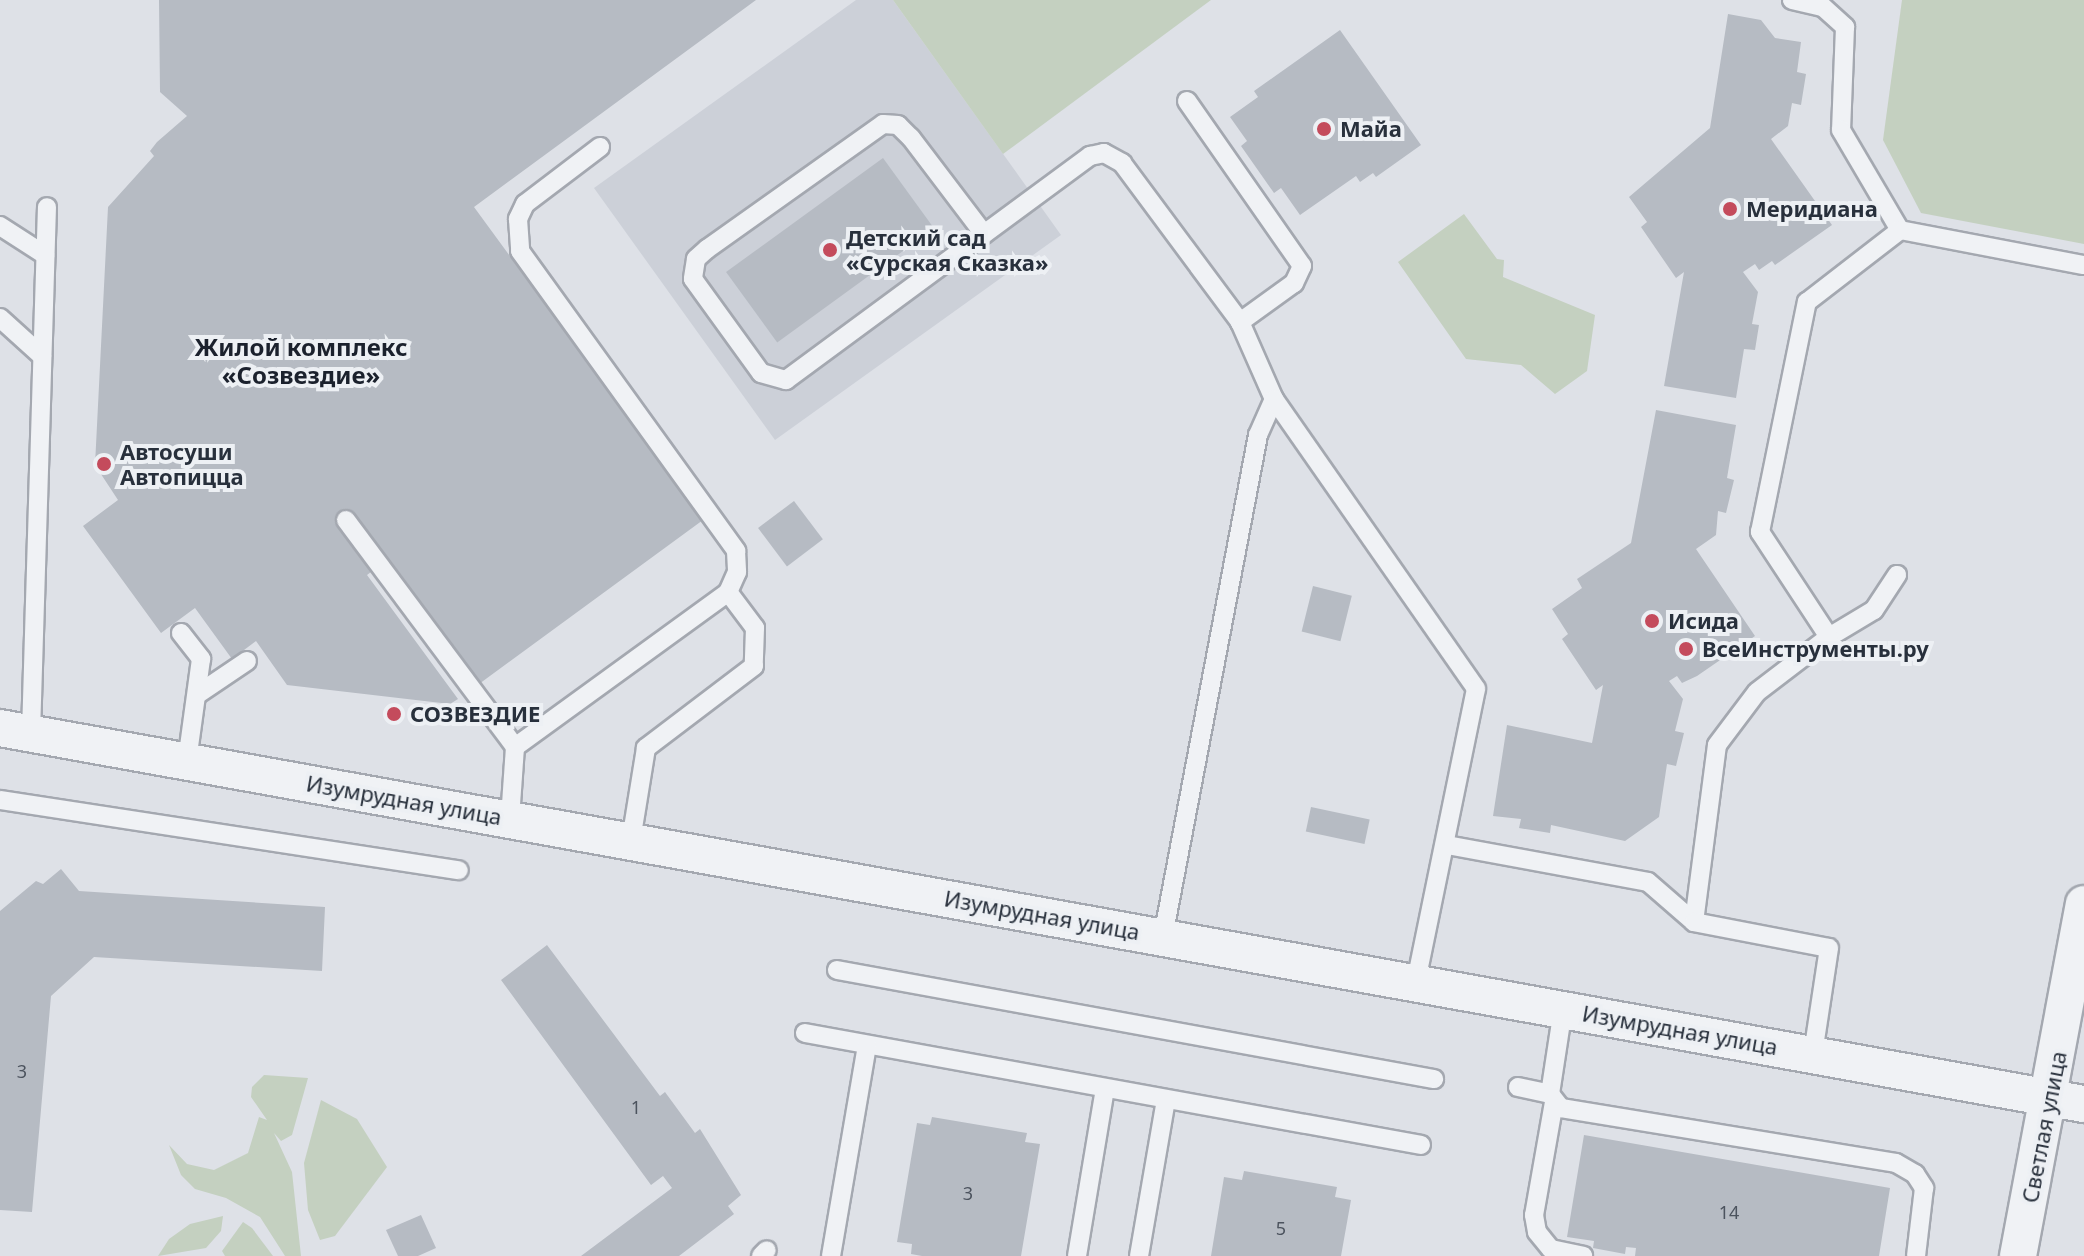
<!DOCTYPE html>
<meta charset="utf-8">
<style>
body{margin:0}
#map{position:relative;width:2084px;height:1256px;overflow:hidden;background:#dee1e7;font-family:"Noto Sans",sans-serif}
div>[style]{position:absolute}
.built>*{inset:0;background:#ccd0d8}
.green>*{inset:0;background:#c4d0c0}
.building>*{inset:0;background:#b6bbc3;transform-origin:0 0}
.roads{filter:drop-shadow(2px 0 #a4a8b0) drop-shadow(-2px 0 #a4a8b0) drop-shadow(0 2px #a4a8b0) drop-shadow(0 -2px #a4a8b0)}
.lane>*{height:18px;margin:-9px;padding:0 9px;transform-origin:9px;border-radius:9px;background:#f0f2f5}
.street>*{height:36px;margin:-18px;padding:0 18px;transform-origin:18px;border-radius:18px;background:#f0f2f5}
.dots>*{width:22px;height:22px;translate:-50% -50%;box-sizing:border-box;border:4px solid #edf0f4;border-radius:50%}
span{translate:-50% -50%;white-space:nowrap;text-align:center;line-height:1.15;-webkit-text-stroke:8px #edf0f4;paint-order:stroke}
.number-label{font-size:18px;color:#4c535e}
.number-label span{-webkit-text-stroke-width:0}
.poi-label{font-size:22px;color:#28303c;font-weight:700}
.left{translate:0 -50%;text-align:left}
.street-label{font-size:22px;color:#28303c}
.neighbourhood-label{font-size:24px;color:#1b212d;font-weight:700}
</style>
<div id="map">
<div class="built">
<div style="clip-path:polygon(856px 0,893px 0,1061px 235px,775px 440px,594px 188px)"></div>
</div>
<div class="green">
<div style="clip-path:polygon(893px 0,1211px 0,1003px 154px)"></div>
<div style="clip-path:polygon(1902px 0,2084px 0,2084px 244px,1921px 213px,1883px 140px)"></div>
<div style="clip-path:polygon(1464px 214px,1497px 259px,1504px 260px,1503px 277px,1595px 315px,1587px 371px,1555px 394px,1521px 365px,1466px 359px,1398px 262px)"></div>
<div style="clip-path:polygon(264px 1075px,308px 1078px,292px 1135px,281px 1141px,274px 1133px,292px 1172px,301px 1256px,285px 1256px,260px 1217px,226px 1198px,195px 1189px,181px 1175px,169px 1145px,187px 1164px,214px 1170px,248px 1153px,259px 1117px,267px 1120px,251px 1097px,252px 1087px)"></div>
<div style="clip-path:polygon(321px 1100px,357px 1119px,387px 1167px,335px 1236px,320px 1240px,308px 1210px,304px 1163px)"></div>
<div style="clip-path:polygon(223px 1216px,221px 1231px,206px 1248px,158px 1256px,169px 1239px,190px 1224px)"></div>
<div style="clip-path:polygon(243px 1222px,252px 1228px,273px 1256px,225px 1256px,222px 1251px)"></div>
</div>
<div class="building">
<div style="clip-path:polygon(159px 0,756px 0,474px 207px,703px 520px,479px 684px,388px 560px,380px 565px,367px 575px,458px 699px,450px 704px,287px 685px,256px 641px,232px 659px,195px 608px,161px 633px,83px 526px,118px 500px,95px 465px,108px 207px,154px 156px,150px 151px,157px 142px,187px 116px,160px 92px)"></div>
<div style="clip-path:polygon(1728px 14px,1761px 20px,1775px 38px,1801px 42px,1797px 72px,1806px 74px,1801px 105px,1792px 103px,1788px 126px,1771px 139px,1832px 225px,1775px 265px,1772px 261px,1759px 270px,1755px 264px,1743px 272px,1758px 292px,1752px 324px,1759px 325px,1755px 350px,1744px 349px,1736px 398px,1664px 386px,1684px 272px,1676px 278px,1641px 227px,1647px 222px,1629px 197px,1710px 128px)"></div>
<div style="clip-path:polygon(1340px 30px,1421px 145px,1376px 177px,1373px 173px,1360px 182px,1356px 176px,1300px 215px,1281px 188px,1274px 193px,1241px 146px,1247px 141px,1230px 117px,1258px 97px,1254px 91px)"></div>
<div style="left:883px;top:158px;width:87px;height:194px;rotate:54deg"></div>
<div style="clip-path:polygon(1656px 410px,1736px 425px,1727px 478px,1734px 480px,1726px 513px,1718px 511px,1716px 535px,1696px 549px,1755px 636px,1697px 676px,1682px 683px,1677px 676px,1669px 681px,1683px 699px,1675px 731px,1684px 733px,1676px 766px,1667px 764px,1659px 817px,1625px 841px,1551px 825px,1550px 833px,1519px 828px,1521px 819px,1493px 816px,1507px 725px,1592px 743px,1603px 685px,1596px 690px,1562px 639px,1568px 634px,1552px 609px,1582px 588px,1577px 579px,1631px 543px)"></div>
<div style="left:794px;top:501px;width:48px;height:45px;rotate:53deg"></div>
<div style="left:1313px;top:586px;width:40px;height:47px;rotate:14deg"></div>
<div style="left:1311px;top:807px;width:60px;height:25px;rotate:12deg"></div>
<div style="clip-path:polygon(61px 869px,79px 891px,325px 907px,322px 971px,94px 957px,51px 996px,32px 1212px,0 1210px,0 911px,36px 881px,43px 884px)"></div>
<div style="clip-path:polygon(547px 945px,660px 1096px,665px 1092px,695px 1133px,700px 1129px,741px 1195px,728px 1206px,734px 1214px,679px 1256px,581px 1256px,672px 1188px,663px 1176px,651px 1185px,501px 980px)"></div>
<div style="clip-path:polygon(932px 1117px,1027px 1133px,1025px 1142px,1040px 1144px,1021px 1256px,922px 1256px,911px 1254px,912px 1244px,897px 1242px,917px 1123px,930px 1125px)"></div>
<div style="clip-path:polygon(1584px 1135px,1890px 1188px,1879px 1256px,1635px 1256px,1636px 1248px,1626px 1247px,1625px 1254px,1593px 1248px,1594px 1241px,1567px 1237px)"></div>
<div style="clip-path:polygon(1244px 1171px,1337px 1187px,1335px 1197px,1351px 1200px,1341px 1256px,1211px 1256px,1224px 1177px,1242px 1180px)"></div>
<div style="clip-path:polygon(421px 1215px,436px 1248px,418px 1256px,398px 1256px,386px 1230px)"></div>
</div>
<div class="roads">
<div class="lane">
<div style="left:1792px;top:0;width:32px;rotate:13deg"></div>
<div style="left:1823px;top:7px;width:30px;rotate:42deg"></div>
<div style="left:1845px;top:27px;width:103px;rotate:92.2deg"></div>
<div style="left:1841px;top:130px;width:116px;rotate:59.5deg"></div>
<div style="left:1187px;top:101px;width:201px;rotate:55.1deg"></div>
<div style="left:1302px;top:266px;width:19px;rotate:115deg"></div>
<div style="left:1294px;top:283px;width:67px;rotate:144.2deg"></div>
<div style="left:600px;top:147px;width:94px;rotate:142.8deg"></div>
<div style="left:525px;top:204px;width:17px;rotate:115deg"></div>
<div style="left:518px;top:219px;width:32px;rotate:86deg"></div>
<div style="left:520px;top:251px;width:370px;rotate:54.2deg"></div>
<div style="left:736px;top:551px;width:21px;rotate:87deg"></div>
<div style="left:737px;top:572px;width:22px;rotate:114deg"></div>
<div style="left:0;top:226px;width:54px;rotate:32.8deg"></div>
<div style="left:984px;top:234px;width:121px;rotate:-127.2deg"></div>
<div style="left:911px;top:138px;width:18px;rotate:-135deg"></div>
<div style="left:898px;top:125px;width:15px;rotate:-176deg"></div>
<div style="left:883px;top:124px;width:216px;rotate:144.6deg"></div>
<div style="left:707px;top:249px;width:15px;rotate:138deg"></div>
<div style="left:696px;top:259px;width:20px;rotate:99deg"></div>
<div style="left:693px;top:279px;width:116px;rotate:54.1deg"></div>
<div style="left:761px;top:373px;width:26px;rotate:16deg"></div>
<div style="left:786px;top:380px;width:378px;rotate:-36.4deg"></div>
<div style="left:1090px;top:156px;width:14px;rotate:-12deg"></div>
<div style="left:1104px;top:153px;width:21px;rotate:29deg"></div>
<div style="left:1122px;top:163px;width:198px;rotate:53.4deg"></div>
<div style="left:1240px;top:322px;width:84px;rotate:66.2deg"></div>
<div style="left:1274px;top:399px;width:39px;rotate:114deg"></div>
<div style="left:1258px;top:435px;width:511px;rotate:100.72deg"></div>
<div style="left:0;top:318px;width:57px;rotate:42.1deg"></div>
<div style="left:1274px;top:399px;width:353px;rotate:55.1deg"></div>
<div style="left:1476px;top:689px;width:299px;rotate:101.6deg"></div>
<div style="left:346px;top:520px;width:283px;rotate:53.3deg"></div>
<div style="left:515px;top:747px;width:72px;rotate:94deg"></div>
<div style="left:181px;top:633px;width:33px;rotate:52deg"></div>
<div style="left:201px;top:659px;width:103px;rotate:97.8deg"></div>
<div style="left:1829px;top:637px;width:52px;rotate:-31deg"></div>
<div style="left:1874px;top:610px;width:42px;rotate:-56.7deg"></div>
<div style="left:198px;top:694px;width:59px;rotate:-34deg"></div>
<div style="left:31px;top:733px;width:526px;rotate:-88.26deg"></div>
<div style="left:515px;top:747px;width:263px;rotate:-36deg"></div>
<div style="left:728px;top:592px;width:45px;rotate:53.1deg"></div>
<div style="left:755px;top:628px;width:38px;rotate:92deg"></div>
<div style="left:754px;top:666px;width:136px;rotate:142.8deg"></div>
<div style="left:646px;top:748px;width:94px;rotate:99.2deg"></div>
<div style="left:0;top:800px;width:464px;rotate:8.7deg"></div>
<div style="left:1447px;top:845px;width:204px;rotate:10.4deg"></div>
<div style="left:1648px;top:882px;width:61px;rotate:41deg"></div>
<div style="left:1694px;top:922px;width:178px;rotate:-82.6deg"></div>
<div style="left:1717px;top:745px;width:66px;rotate:-53deg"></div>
<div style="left:1757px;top:692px;width:91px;rotate:-37.4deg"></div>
<div style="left:1829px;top:637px;width:126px;rotate:-123.3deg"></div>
<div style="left:1760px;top:532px;width:235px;rotate:-78.5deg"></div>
<div style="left:1807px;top:302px;width:118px;rotate:-37.7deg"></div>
<div style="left:1900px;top:230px;width:187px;rotate:10.8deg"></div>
<div style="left:1694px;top:922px;width:137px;rotate:10.9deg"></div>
<div style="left:1829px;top:948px;width:107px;rotate:98.6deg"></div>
<div style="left:837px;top:970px;width:607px;rotate:10.35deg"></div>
<div style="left:1563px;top:1009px;width:86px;rotate:98.7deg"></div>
<div style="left:1550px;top:1094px;width:18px;rotate:52deg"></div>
<div style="left:1561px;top:1108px;width:339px;rotate:9.3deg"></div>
<div style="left:1896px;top:1163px;width:22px;rotate:30deg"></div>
<div style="left:1915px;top:1174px;width:17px;rotate:57deg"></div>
<div style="left:1924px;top:1188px;width:68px;rotate:96.7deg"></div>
<div style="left:805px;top:1033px;width:626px;rotate:10.3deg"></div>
<div style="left:1518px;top:1087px;width:33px;rotate:12deg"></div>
<div style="left:1554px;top:1102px;width:115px;rotate:100deg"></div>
<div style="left:1534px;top:1215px;width:17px;rotate:80deg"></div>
<div style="left:1537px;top:1232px;width:22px;rotate:51deg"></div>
<div style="left:1551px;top:1249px;width:33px;rotate:12deg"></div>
<div style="left:761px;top:1256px;width:8px;rotate:-45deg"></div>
<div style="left:831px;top:1256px;width:214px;rotate:-80.3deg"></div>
<div style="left:1077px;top:1256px;width:170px;rotate:-80.5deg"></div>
<div style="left:1139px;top:1256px;width:159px;rotate:-80.2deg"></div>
</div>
<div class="street">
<div style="left:0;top:728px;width:2118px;rotate:10.23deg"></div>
<div style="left:2018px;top:1256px;width:358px;rotate:-79.4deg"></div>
</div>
</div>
<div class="dots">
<div style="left:1324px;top:129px;background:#c44b5c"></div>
<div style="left:1730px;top:209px;background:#c44b5c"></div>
<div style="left:830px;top:250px;background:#c44b5c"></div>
<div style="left:104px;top:464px;background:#c44b5c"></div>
<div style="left:1652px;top:621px;background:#c44b5c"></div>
<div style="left:1686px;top:649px;background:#c44b5c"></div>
<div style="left:394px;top:714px;background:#c44b5c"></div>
</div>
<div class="number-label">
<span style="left:22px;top:1071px">3</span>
<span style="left:636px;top:1107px">1</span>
<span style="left:968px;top:1193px">3</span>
<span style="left:1729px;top:1212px">14</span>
<span style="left:1281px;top:1228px">5</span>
</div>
<div class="poi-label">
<span class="left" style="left:1340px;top:129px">Майа</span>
<span class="left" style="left:1746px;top:209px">Меридиана</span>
<span class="left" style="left:846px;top:250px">Детский сад<br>«Сурская Сказка»</span>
<span class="left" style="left:120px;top:464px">Автосуши<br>Автопицца</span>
<span class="left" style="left:1668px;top:621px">Исида</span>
<span class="left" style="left:1702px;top:649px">ВсеИнструменты.ру</span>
<span class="left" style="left:410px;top:714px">СОЗВЕЗДИЕ</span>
</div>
<div class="street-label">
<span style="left:404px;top:800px;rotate:10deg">Изумрудная улица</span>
<span style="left:1042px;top:915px;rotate:10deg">Изумрудная улица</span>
<span style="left:1680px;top:1030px;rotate:10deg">Изумрудная улица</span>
<span style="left:2044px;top:1127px;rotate:-79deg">Светлая улица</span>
</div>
<div class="neighbourhood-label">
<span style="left:301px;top:361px">Жилой комплекс<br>«Созвездие»</span>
</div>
</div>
